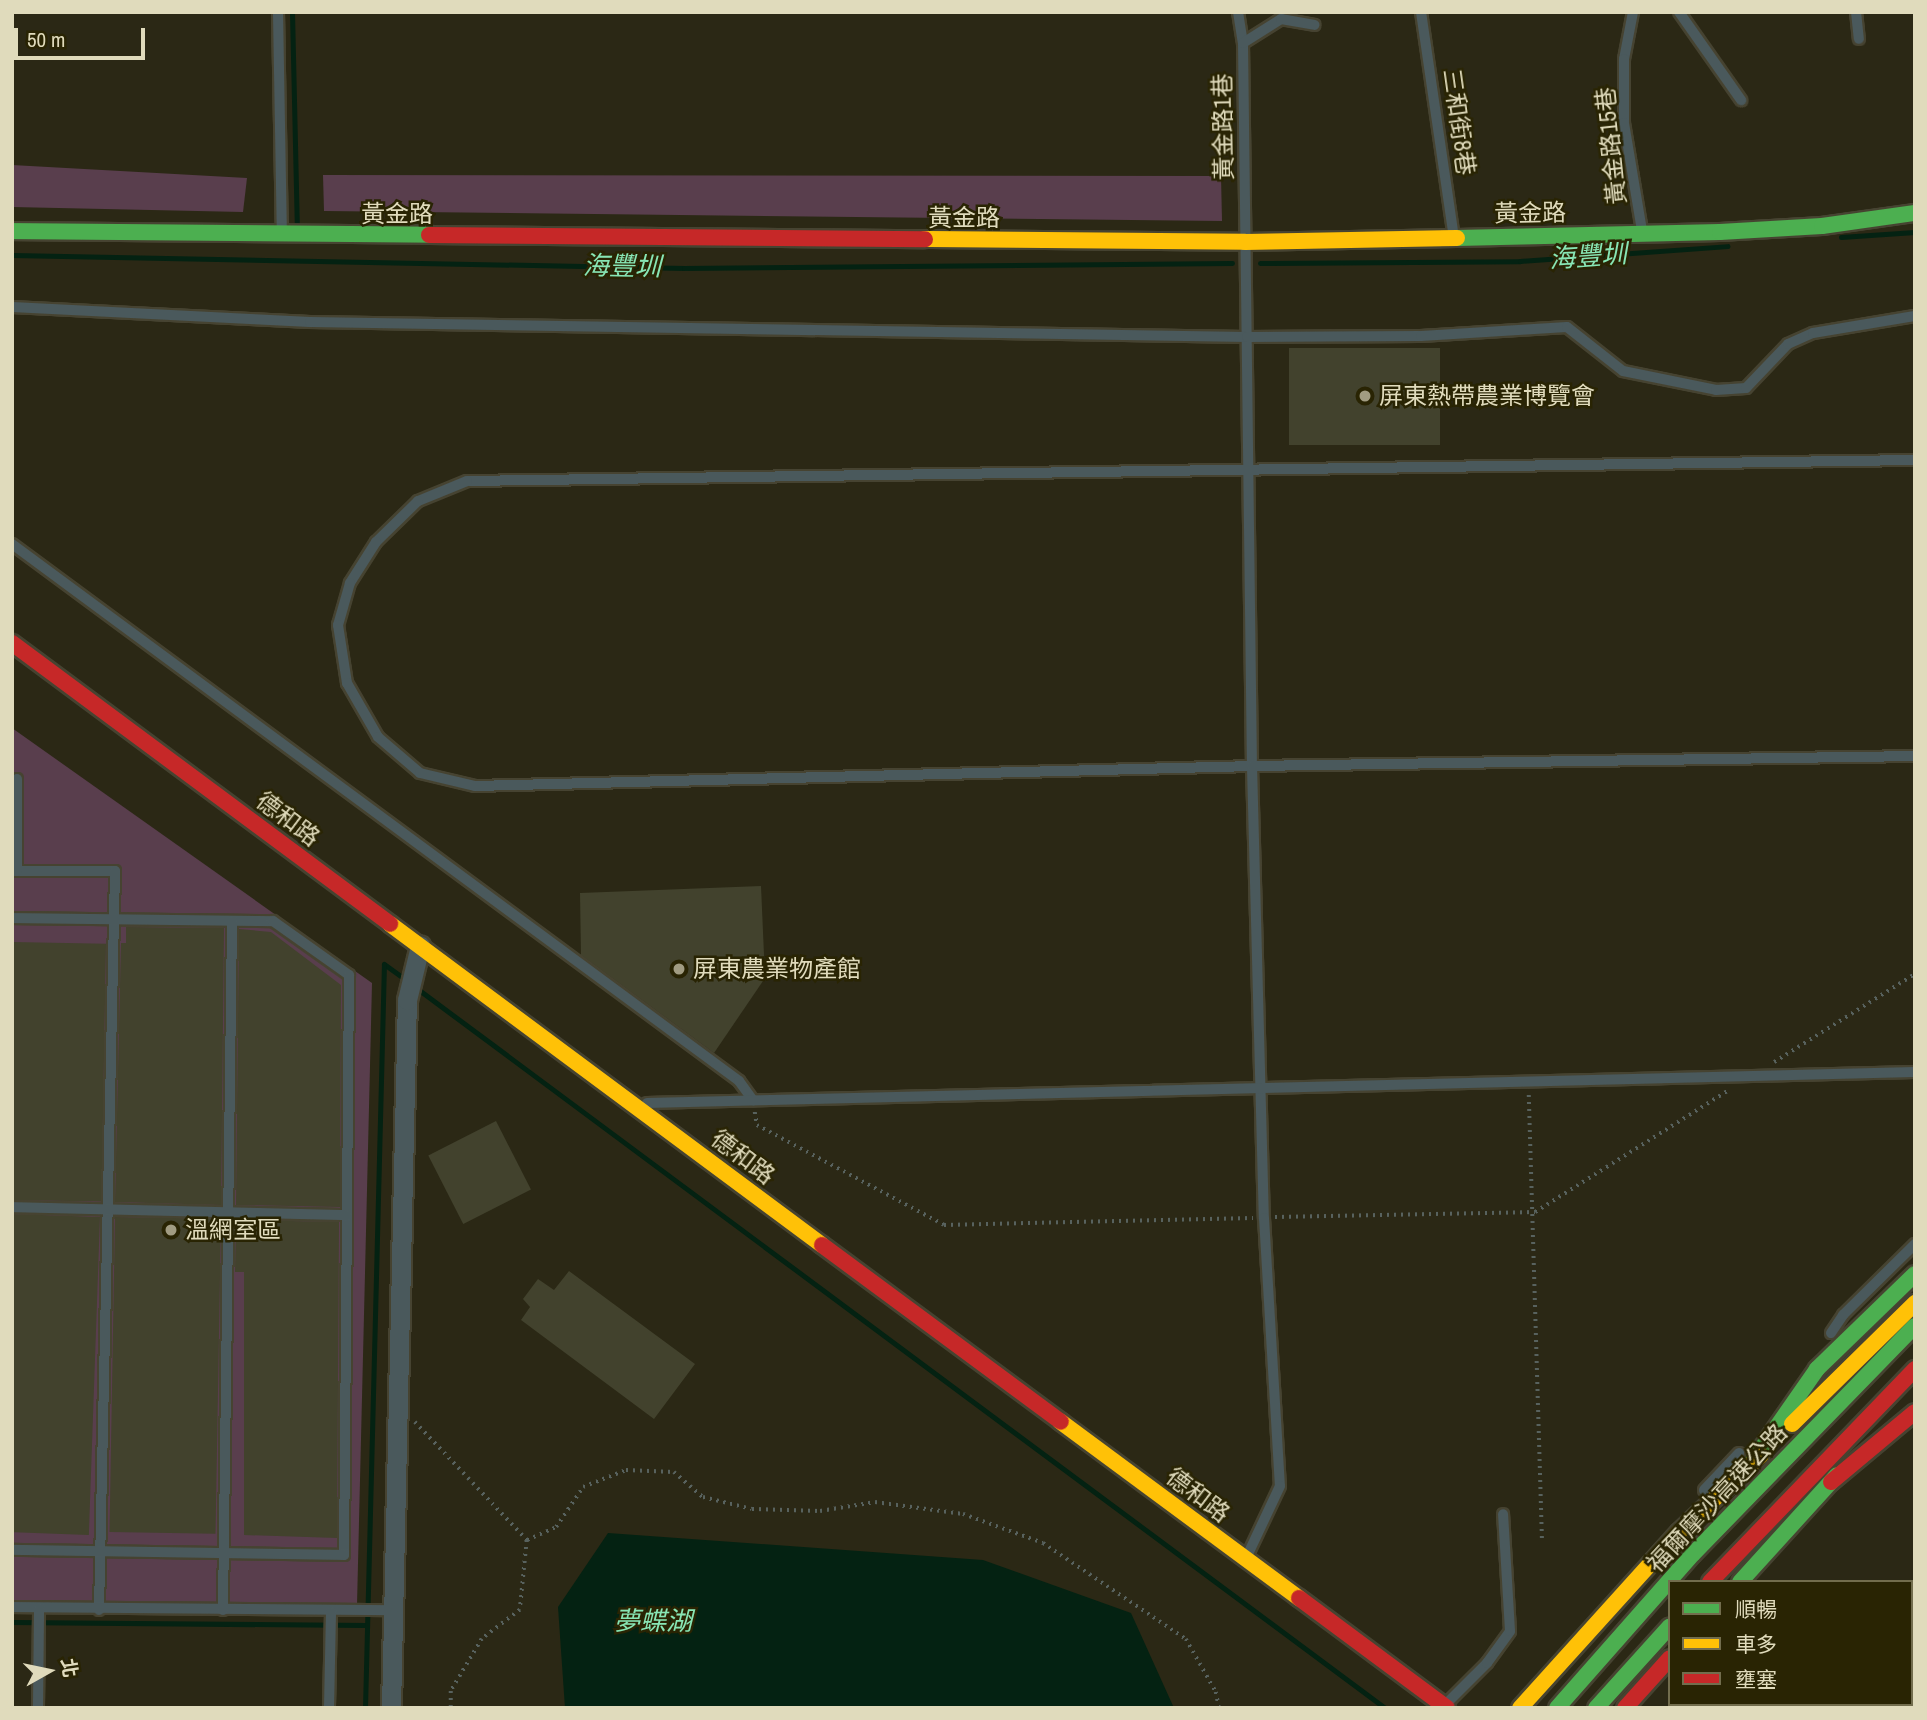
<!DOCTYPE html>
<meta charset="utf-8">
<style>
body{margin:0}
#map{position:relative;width:1927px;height:1720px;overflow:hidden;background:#2b2815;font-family:"Archivo Narrow","Noto Sans TC",sans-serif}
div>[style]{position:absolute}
.green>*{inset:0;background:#593e4d}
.water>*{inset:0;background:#042212}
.stream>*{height:5px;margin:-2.5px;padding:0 2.5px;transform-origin:2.5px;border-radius:2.5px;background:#042212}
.building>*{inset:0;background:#42422d;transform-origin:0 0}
.path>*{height:3.5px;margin-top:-1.75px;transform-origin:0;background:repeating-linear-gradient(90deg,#58625e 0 2px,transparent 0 7px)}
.roads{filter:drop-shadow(2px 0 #464331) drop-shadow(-2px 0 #464331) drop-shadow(0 2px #464331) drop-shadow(0 -2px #464331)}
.lane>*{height:10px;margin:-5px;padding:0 5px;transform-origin:5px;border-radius:5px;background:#4a595c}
.street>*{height:19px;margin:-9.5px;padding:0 9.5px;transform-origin:9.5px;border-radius:9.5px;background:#4a595c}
.fast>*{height:16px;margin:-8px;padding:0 8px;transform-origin:8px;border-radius:8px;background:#4caf50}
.slow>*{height:16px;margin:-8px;padding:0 8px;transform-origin:8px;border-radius:8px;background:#ffc107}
.jam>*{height:16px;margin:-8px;padding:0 8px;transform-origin:8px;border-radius:8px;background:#c62828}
.dots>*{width:19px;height:19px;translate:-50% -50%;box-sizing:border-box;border:4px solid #292403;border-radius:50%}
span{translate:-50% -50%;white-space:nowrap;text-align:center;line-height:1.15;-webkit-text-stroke:5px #292403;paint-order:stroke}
.street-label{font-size:24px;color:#e0dbbc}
.poi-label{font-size:24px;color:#e0dbbc}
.left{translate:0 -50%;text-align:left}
.water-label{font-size:26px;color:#88e6b5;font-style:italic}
.frame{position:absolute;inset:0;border:14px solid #e0dbbc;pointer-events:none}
.legend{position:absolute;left:1668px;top:1580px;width:245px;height:126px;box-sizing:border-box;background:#292403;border:2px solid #726d4d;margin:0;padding:9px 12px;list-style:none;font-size:21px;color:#e0dbbc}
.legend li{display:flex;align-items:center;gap:14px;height:35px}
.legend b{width:35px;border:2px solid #726d4d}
.north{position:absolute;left:14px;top:1636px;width:70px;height:70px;-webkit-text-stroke:5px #292403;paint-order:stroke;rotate:81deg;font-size:19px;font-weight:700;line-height:28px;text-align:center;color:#e0dbbc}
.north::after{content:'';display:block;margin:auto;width:24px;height:32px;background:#e0dbbc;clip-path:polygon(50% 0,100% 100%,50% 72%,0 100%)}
.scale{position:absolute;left:14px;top:28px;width:131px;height:32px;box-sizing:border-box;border:4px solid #e0dbbc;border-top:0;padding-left:9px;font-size:21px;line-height:24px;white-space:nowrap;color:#e0dbbc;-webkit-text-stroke:5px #292403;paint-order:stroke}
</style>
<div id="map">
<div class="green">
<div style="clip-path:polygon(12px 165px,247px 178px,243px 212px,12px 207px)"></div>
<div style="clip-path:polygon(323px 175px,1221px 176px,1222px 221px,324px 211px)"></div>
<div style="clip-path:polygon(12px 728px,372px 983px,357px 1605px,12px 1600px)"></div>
</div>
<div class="water">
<div style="clip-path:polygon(608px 1533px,983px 1560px,1131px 1613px,1174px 1708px,565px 1708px,558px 1607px)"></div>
</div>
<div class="stream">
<div style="left:292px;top:12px;width:214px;rotate:88.7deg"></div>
<div style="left:1841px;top:237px;width:74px;rotate:-3.9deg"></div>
<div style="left:12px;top:255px;width:672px;rotate:1.11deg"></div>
<div style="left:684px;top:268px;width:548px;rotate:-0.52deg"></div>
<div style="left:1260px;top:263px;width:260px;rotate:-0.4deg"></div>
<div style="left:1520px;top:261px;width:208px;rotate:-4.1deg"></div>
<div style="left:384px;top:964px;width:29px;rotate:36deg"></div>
<div style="left:415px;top:987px;width:1209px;rotate:36.62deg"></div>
<div style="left:12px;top:1622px;width:354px;rotate:0.5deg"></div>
<div style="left:365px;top:1708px;width:744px;rotate:-88.54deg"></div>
</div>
<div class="building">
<div style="left:1289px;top:348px;width:151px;height:97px"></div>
<div style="clip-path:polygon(761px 886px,765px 978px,714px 1053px,581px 955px,580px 893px)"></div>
<div style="clip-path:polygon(126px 927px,224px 928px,221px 1205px,115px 1202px,121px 943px,126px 943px)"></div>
<div style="clip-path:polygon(239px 929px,271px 932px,341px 985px,340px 1207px,236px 1205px)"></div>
<div style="left:12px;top:942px;width:94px;height:258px;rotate:1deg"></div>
<div style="left:496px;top:1121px;width:77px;height:76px;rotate:63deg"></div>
<div style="left:12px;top:1214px;width:88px;height:318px;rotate:2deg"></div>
<div style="left:115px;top:1217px;width:106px;height:315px;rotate:1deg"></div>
<div style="clip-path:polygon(236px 1220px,339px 1222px,337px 1538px,244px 1535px,244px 1272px,235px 1272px)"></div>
<div style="clip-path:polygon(569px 1271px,695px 1364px,654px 1419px,521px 1320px,530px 1307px,523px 1299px,538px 1279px,554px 1290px)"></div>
</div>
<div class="path">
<div style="left:1774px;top:1062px;width:166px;rotate:-32deg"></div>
<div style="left:1529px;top:1095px;width:446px;rotate:88.3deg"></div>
<div style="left:755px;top:1112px;width:13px;rotate:81deg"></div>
<div style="left:757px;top:1125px;width:212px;rotate:28.1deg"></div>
<div style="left:944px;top:1225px;width:309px;rotate:-1.3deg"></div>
<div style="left:1275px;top:1217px;width:260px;rotate:-1.1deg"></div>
<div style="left:1535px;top:1212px;width:229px;rotate:-32.2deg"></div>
<div style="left:415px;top:1422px;width:163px;rotate:46.5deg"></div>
<div style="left:527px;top:1540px;width:70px;rotate:95.7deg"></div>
<div style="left:520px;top:1610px;width:48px;rotate:142.7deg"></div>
<div style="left:482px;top:1639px;width:61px;rotate:120.8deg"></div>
<div style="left:451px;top:1691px;width:17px;rotate:90deg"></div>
<div style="left:527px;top:1540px;width:32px;rotate:-24deg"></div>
<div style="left:556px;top:1527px;width:48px;rotate:-56deg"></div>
<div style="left:583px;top:1487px;width:46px;rotate:-21.6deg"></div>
<div style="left:626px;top:1470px;width:48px;rotate:2.4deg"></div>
<div style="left:674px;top:1472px;width:38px;rotate:41deg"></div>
<div style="left:703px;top:1497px;width:50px;rotate:13.8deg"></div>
<div style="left:752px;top:1509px;width:68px;rotate:1.7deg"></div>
<div style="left:820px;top:1511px;width:56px;rotate:-9.3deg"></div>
<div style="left:875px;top:1502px;width:89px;rotate:7.8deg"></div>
<div style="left:963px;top:1514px;width:85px;rotate:19.9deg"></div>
<div style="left:1043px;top:1543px;width:172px;rotate:33.9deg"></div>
<div style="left:1186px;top:1639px;width:61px;rotate:60.5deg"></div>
<div style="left:1216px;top:1692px;width:16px;rotate:79deg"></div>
</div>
<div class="roads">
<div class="lane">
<div style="left:278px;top:12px;width:220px;rotate:89deg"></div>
<div style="left:1238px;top:12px;width:31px;rotate:81deg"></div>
<div style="left:1243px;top:43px;width:723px;rotate:89.29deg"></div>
<div style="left:1252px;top:766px;width:452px;rotate:88.5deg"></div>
<div style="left:1264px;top:1218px;width:268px;rotate:86.6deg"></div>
<div style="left:1280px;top:1486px;width:75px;rotate:115.2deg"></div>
<div style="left:1421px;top:12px;width:227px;rotate:81.7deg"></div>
<div style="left:1633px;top:12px;width:48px;rotate:100.8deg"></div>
<div style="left:1624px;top:59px;width:64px;rotate:90deg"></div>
<div style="left:1624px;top:123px;width:109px;rotate:80.5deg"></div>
<div style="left:1679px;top:12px;width:108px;rotate:54.8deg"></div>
<div style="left:1856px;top:12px;width:27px;rotate:84deg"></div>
<div style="left:1243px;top:43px;width:45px;rotate:-32.3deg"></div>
<div style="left:1281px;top:19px;width:34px;rotate:10deg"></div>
<div style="left:12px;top:307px;width:298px;rotate:2.9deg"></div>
<div style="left:310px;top:322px;width:937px;rotate:0.92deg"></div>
<div style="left:1247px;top:337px;width:174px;rotate:-0.3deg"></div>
<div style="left:1421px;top:336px;width:146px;rotate:-3.5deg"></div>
<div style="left:1567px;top:327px;width:71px;rotate:38.2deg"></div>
<div style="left:1623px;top:371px;width:95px;rotate:11.5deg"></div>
<div style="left:1716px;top:390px;width:30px;rotate:-4deg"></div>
<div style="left:1746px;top:388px;width:61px;rotate:-46.3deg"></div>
<div style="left:1788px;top:344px;width:27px;rotate:-24deg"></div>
<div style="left:1813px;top:333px;width:103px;rotate:-9.5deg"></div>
<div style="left:1915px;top:460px;width:1448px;rotate:179.17deg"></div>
<div style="left:467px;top:481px;width:53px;rotate:157.8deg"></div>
<div style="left:418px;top:501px;width:59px;rotate:135.7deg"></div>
<div style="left:376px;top:542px;width:49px;rotate:122.4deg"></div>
<div style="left:350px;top:583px;width:44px;rotate:105.9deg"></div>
<div style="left:338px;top:625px;width:59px;rotate:81.2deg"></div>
<div style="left:347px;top:683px;width:62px;rotate:60.1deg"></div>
<div style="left:378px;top:737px;width:55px;rotate:40.6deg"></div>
<div style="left:420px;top:773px;width:57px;rotate:13.3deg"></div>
<div style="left:475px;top:786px;width:777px;rotate:-1.47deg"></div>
<div style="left:1252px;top:766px;width:663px;rotate:-0.86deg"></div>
<div style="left:12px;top:544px;width:904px;rotate:36.45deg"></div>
<div style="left:739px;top:1081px;width:24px;rotate:54deg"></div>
<div style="left:12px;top:871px;width:103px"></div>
<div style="left:115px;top:871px;width:739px;rotate:91.24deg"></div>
<div style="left:17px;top:871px;width:92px;rotate:-90deg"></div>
<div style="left:12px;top:918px;width:261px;rotate:0.7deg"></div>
<div style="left:273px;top:921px;width:93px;rotate:35.4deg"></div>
<div style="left:349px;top:975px;width:580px;rotate:90.49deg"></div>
<div style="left:344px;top:1555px;width:332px;rotate:-179.1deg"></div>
<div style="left:647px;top:1103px;width:1268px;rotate:-1.4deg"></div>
<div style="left:12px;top:1207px;width:335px;rotate:1.4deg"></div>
<div style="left:1831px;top:1333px;width:22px;rotate:-56deg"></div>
<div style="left:1843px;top:1315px;width:101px;rotate:-44.6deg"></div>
<div style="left:1704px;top:1490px;width:51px;rotate:-46.6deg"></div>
<div style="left:12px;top:1607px;width:381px;rotate:0.5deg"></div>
<div style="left:223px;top:1610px;width:689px;rotate:-89.25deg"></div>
<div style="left:1447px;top:1703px;width:57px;rotate:-45deg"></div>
<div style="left:1487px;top:1663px;width:39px;rotate:-54deg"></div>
<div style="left:1510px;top:1631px;width:117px;rotate:-93.4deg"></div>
<div style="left:38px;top:1708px;width:100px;rotate:-89.4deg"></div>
<div style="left:329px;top:1708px;width:96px;rotate:-88.8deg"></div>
</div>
<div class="street">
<div style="left:391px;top:1708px;width:708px;rotate:-88.71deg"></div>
<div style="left:407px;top:1000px;width:56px;rotate:-76.5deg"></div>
</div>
<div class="fast">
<div style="left:12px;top:231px;width:417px;rotate:0.5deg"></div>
<div style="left:1457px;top:238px;width:263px;rotate:-1.3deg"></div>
<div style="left:1720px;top:232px;width:102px;rotate:-3.4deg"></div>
<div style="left:1822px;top:226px;width:94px;rotate:-8deg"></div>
<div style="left:1748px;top:1468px;width:121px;rotate:-55.1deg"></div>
<div style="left:1817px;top:1369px;width:136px;rotate:-44.1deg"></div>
<div style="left:1740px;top:1582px;width:144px;rotate:-47.8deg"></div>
<div style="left:1557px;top:1708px;width:205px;rotate:-48.6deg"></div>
<div style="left:1693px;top:1554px;width:318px;rotate:-45.8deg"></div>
<div style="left:1596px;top:1708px;width:110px;rotate:-47.9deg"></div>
</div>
<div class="slow">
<div style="left:925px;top:239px;width:320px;rotate:0.5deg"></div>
<div style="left:1245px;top:242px;width:212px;rotate:-1.1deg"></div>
<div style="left:390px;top:924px;width:538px;rotate:36.61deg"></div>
<div style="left:1061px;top:1422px;width:296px;rotate:36.5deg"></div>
<div style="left:1792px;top:1424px;width:173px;rotate:-44.5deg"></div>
<div style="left:1520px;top:1708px;width:237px;rotate:-47.9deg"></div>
<div style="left:1679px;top:1532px;width:112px;rotate:-43.2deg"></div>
</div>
<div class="jam">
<div style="left:429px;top:235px;width:496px;rotate:0.5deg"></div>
<div style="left:12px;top:643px;width:471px;rotate:36.6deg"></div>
<div style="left:822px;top:1245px;width:297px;rotate:36.5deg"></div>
<div style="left:1831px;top:1482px;width:109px;rotate:-39.8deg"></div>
<div style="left:1710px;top:1582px;width:296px;rotate:-46.1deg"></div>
<div style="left:1299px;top:1598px;width:184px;rotate:36.6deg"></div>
<div style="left:1625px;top:1708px;width:67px;rotate:-48deg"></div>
</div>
</div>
<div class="dots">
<div style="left:1365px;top:396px;background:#a19c82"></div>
<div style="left:679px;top:969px;background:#a19c82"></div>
<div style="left:171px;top:1230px;background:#a19c82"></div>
</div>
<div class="street-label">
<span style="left:1459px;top:122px;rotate:82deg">三和街8巷</span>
<span style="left:1223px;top:127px;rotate:-91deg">黃金路1巷</span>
<span style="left:1611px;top:146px;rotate:-96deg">黃金路15巷</span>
<span style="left:1530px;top:213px;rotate:-1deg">黃金路</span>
<span style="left:397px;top:214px">黃金路</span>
<span style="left:964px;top:218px">黃金路</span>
<span style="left:288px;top:819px;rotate:37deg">德和路</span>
<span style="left:743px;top:1157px;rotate:37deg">德和路</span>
<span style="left:1198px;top:1495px;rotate:37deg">德和路</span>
<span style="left:1717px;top:1498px;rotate:-47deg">福爾摩沙高速公路</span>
</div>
<div class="poi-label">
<span class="left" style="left:1379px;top:396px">屏東熱帶農業博覽會</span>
<span class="left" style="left:693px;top:969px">屏東農業物產館</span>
<span class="left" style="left:185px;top:1230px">溫網室區</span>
</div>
<div class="water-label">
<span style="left:1588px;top:256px;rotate:-4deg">海豐圳</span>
<span style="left:622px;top:266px;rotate:1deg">海豐圳</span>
<span style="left:653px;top:1621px">夢蝶湖</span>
</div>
<div class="frame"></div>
<ul class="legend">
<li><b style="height:9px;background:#4caf50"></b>順暢</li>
<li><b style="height:9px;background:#ffc107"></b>車多</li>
<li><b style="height:9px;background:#c62828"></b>壅塞</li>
</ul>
<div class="north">北</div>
<div class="scale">50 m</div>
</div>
